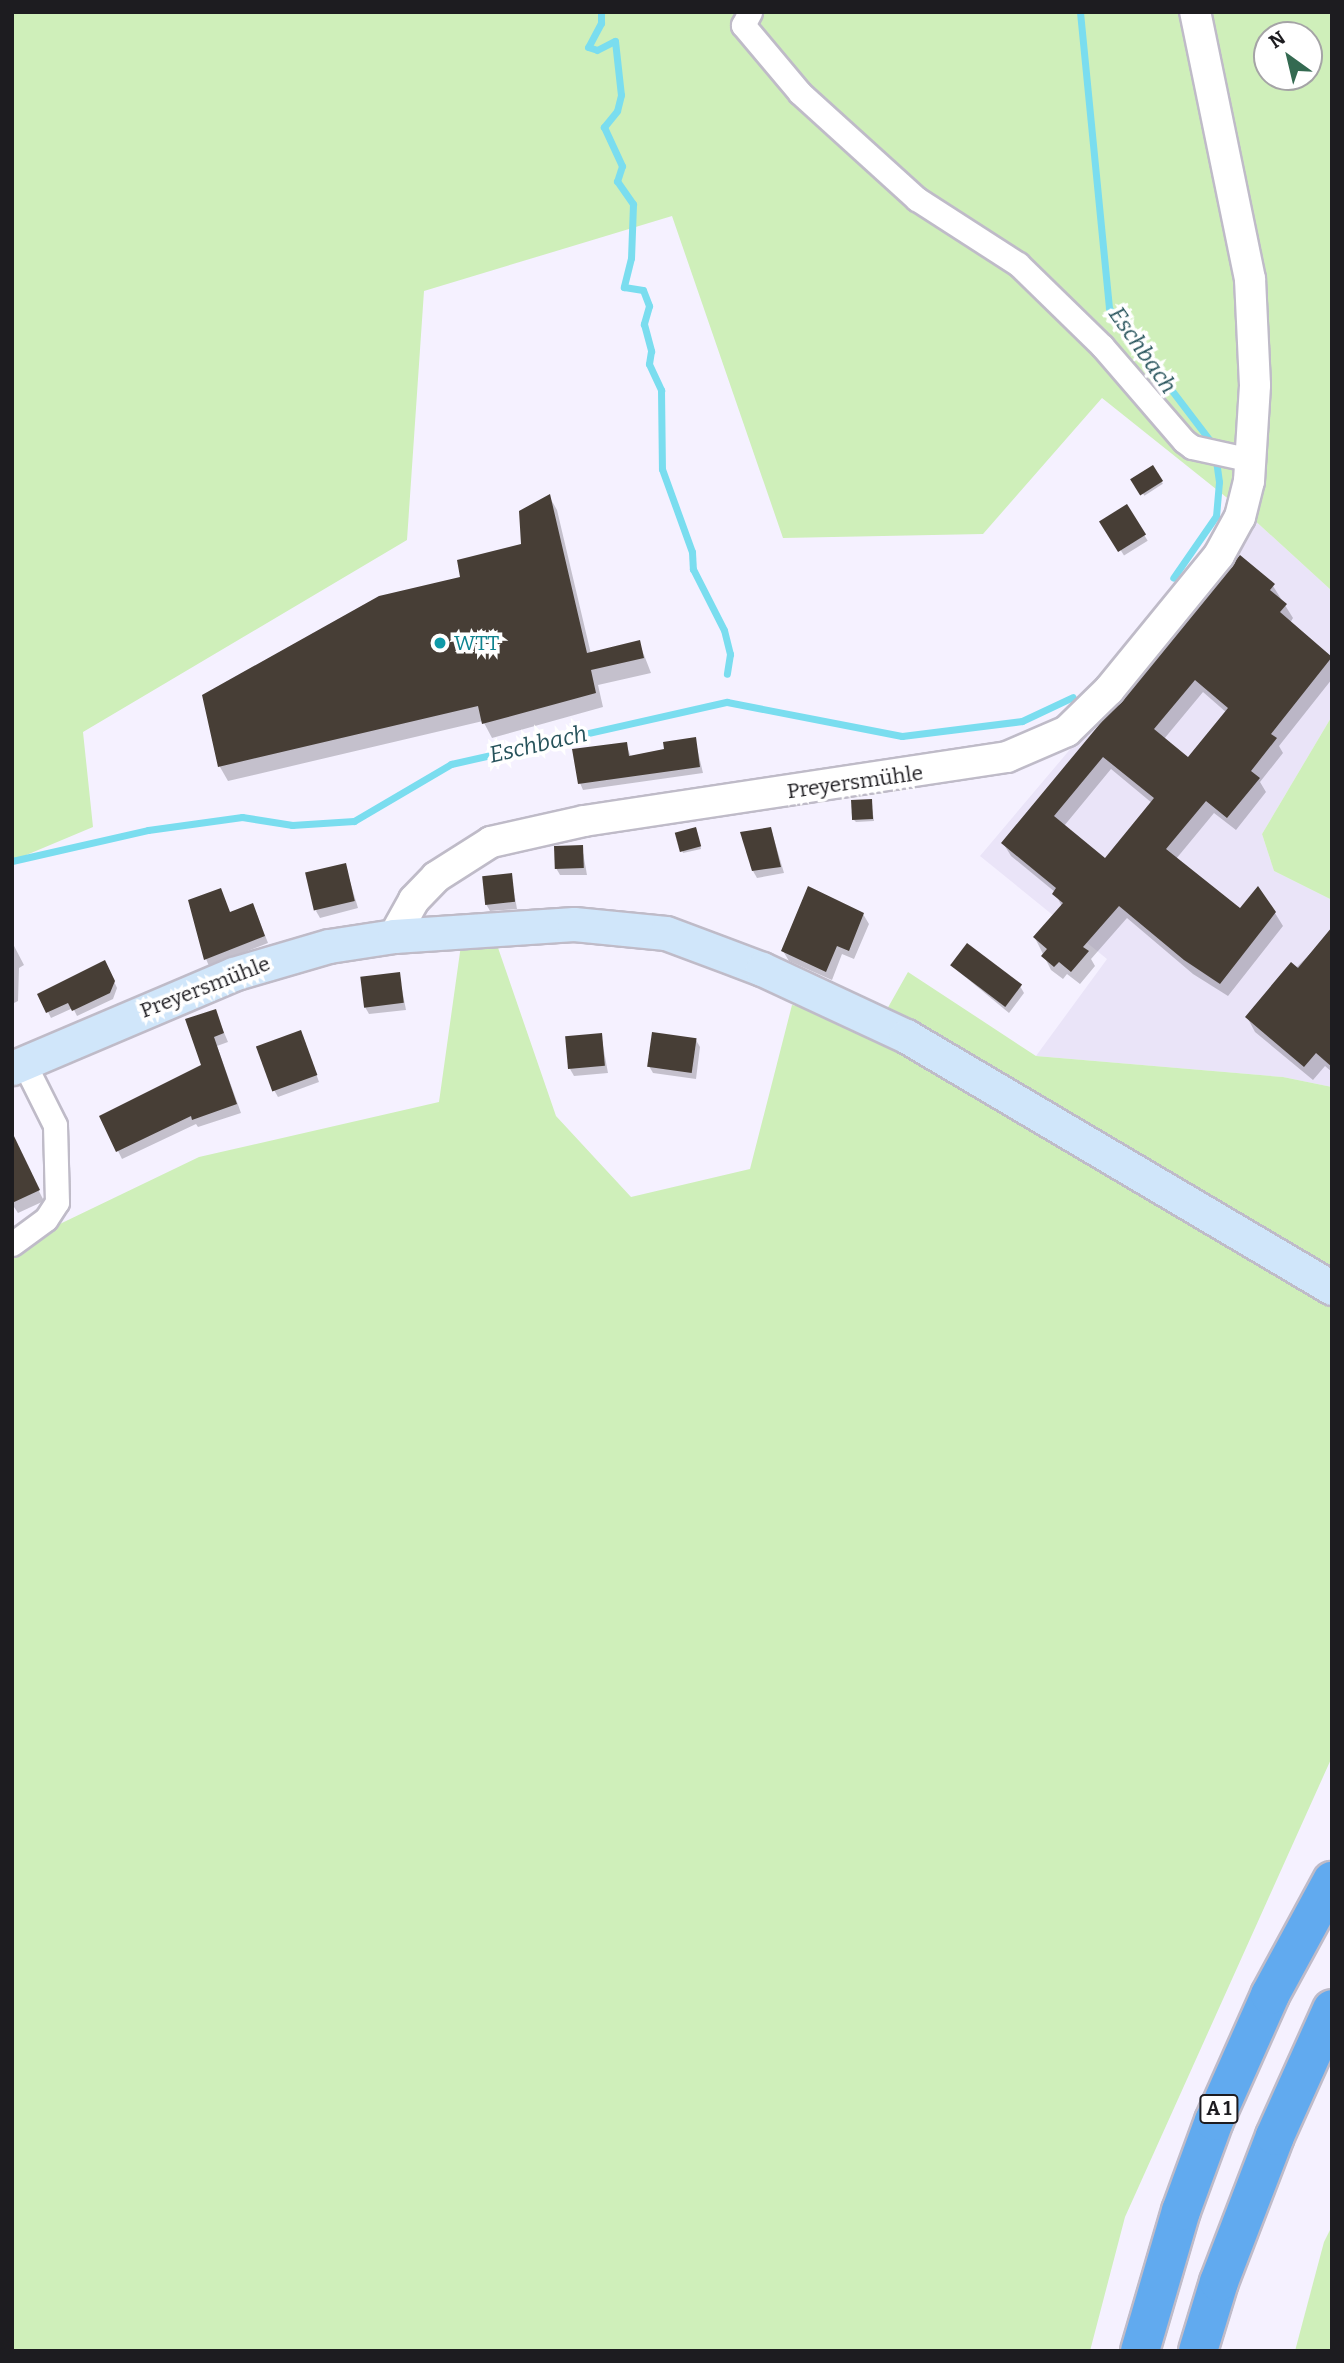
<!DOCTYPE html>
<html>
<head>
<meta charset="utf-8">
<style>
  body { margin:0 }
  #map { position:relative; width:1344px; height:2363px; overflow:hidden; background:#f5f1ff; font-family:Bitter,serif }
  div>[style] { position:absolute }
  .built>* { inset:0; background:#eae4f8 }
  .green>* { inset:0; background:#cfefba }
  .shadow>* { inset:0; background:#0003; transform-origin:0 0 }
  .stream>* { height:7px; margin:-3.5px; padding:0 3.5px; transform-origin:3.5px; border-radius:3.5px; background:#7addef }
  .building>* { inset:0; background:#473e36; transform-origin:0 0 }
  .roads { filter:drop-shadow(2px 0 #bfbbc8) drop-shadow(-2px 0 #bfbbc8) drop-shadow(0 2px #bfbbc8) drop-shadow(0 -2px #bfbbc8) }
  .minor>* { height:23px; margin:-11.5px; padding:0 11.5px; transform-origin:11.5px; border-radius:11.5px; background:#fff }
  .tertiary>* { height:30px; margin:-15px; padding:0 15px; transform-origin:15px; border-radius:15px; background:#fff }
  .secondary>* { height:33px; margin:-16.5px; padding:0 16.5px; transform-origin:16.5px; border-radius:16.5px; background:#d0e6fa }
  .motorway>* { height:38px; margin:-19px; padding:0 19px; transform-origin:19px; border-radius:19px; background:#61aaef }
  .dots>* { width:19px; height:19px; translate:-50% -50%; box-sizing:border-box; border:4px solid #fff; border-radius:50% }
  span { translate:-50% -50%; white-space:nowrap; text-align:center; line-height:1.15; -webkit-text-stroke:7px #fff; paint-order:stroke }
  .shield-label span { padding:2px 5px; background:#fff; border:2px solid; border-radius:5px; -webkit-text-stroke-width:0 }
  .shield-label { font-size:19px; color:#1d1c20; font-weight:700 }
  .culture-label { font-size:21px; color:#0d838f }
  .left { translate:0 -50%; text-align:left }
  .street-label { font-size:21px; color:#1d1c20 }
  .water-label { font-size:23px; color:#27535b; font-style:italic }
  .frame { position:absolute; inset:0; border:14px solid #1d1c20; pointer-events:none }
  .north { position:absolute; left:1253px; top:21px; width:70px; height:70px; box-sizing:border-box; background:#fff; border:2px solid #a5a4a6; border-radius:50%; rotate:326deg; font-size:19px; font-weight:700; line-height:28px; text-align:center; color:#1d1c20 }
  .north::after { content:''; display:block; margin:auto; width:24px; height:32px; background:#346a51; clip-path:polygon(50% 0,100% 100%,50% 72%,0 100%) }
</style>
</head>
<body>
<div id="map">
  <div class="built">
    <i style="clip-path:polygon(1251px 517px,1332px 591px,1332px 716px,1262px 834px,1274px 871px,1332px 900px,1332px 1087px,1283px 1077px,1036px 1056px,1107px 959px,980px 856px,1246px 541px)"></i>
  </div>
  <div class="green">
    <i style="clip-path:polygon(12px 12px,1183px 12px,1239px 266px,1242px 449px,1231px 501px,1102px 398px,983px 534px,783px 538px,672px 216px,424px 291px,407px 540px,83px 732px,93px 827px,12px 861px)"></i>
    <i style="clip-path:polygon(evenodd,1206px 12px,1332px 12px,1332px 591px,1251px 517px,1265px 435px,1206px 12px,1267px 35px,1309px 35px,1309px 77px,1267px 77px,1267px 35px)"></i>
    <i style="clip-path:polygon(1332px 716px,1332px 900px,1274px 871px,1262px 834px)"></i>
    <i style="clip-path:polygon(496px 942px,556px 1116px,631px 1197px,750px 1169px,792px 1005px,848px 1016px,1332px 1303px,1332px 1757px,1125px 2217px,1090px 2351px,12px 2351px,12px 1247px,199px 1157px,439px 1102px,461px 945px)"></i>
    <i style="clip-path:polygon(908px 972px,1036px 1056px,1283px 1077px,1332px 1087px,1332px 1273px,886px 1011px)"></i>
    <i style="clip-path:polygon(1332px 2226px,1332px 2351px,1295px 2351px,1324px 2242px)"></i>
  </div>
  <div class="shadow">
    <i style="left:1152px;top:467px;width:20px;height:22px;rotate:57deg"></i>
    <i style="clip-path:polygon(549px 496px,557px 510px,591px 654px,639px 642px,651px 673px,598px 685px,603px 707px,492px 738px,483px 721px,228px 781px,220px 767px,204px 696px,463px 578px,523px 545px)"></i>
    <i style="left:1126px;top:506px;width:41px;height:28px;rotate:58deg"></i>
    <i style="clip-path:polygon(evenodd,1273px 586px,1293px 618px,1290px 623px,1331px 657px,1332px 679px,1279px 746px,1283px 753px,1260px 782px,1266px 792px,1236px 830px,1214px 813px,1176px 859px,1240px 911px,1275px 913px,1283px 926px,1228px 996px,1193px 974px,1127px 918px,1091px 959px,1095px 966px,1080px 984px,1067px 974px,1063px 979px,1051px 970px,1035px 938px,1062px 907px,1055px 892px,1011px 856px,1003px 843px,1273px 586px,1203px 692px,1227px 713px,1188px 760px,1164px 739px,1203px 692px,1273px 586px,1111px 769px,1152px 803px,1105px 860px,1064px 826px,1111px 769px)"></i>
    <i style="clip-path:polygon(695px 739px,703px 773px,583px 790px,580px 783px,626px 744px,631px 757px,666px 751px)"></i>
    <i style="clip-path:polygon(871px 801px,874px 821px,856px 822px,854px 820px)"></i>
    <i style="clip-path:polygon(771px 829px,784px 873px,757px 878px,753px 871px)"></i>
    <i style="clip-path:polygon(697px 832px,701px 849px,683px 853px,677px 834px)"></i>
    <i style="clip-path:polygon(582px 847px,587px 875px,560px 875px,556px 868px)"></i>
    <i style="clip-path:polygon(345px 865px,358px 908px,320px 918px,316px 911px)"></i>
    <i style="clip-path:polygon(511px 875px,517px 909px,490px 911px,486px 904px)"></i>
    <i style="clip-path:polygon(256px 912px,268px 943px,209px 966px,206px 959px,230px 914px)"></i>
    <i style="clip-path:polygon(863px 914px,869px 924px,854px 959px,842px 954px,832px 980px,789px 961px,783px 951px)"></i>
    <i style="clip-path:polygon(1332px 932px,1332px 1072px,1325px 1066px,1313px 1080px,1255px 1032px,1247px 1017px)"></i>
    <i style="clip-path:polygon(12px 942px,24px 965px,19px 968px,18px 1001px,12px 1004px)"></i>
    <i style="clip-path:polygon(952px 966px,1020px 986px,1024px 993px,1009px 1013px)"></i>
    <i style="clip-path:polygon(108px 968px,117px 988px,113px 999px,77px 1016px,73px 1008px,51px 1018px,48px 1012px)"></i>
    <i style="clip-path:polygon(399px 974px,406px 1010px,369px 1014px,365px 1007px)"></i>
    <i style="clip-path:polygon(215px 1011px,228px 1042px,217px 1046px,241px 1113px,198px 1127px,196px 1124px,122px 1159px,118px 1151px,203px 1066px)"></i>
    <i style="clip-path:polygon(601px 1035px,608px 1073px,574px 1076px,570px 1069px)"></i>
    <i style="clip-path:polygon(304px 1039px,319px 1082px,278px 1097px,274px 1090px)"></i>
    <i style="clip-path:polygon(696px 1040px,700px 1047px,696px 1079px,653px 1073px,649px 1066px)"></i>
    <i style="clip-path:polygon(12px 1138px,44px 1201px,18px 1213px,12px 1204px)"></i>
  </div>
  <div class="stream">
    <i style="left:601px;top:12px;width:11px;rotate:90deg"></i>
    <i style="left:601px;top:23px;width:27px;rotate:118deg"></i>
    <i style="left:588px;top:47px;width:9px;rotate:18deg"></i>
    <i style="left:597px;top:50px;width:20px;rotate:-27deg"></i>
    <i style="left:615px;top:41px;width:54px;rotate:83.7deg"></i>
    <i style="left:621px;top:95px;width:16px;rotate:104deg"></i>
    <i style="left:617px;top:111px;width:21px;rotate:129deg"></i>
    <i style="left:604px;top:127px;width:43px;rotate:65.2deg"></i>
    <i style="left:622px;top:166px;width:16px;rotate:108deg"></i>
    <i style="left:617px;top:181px;width:28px;rotate:55deg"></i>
    <i style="left:633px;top:204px;width:54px;rotate:92.1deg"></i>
    <i style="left:631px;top:258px;width:30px;rotate:104deg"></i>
    <i style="left:624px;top:287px;width:19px;rotate:9deg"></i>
    <i style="left:643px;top:290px;width:17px;rotate:69deg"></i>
    <i style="left:649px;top:306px;width:19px;rotate:106deg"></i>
    <i style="left:644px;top:324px;width:28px;rotate:75deg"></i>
    <i style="left:651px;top:351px;width:13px;rotate:99deg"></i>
    <i style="left:649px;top:364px;width:29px;rotate:65deg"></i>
    <i style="left:661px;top:390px;width:79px;rotate:89.3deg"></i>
    <i style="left:662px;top:469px;width:88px;rotate:70.1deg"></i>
    <i style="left:692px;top:552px;width:17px;rotate:87deg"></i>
    <i style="left:693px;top:569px;width:68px;rotate:63.1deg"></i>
    <i style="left:724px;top:630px;width:25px;rotate:76deg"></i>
    <i style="left:730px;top:654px;width:20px;rotate:99deg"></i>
    <i style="left:1080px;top:12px;width:297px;rotate:84.4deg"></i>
    <i style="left:1109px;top:308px;width:173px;rotate:52.7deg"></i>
    <i style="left:1214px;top:446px;width:36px;rotate:82deg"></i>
    <i style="left:1219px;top:482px;width:34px;rotate:95deg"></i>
    <i style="left:1216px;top:516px;width:75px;rotate:124.7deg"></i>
    <i style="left:12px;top:861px;width:139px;rotate:-12.8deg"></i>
    <i style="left:148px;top:830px;width:95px;rotate:-7.9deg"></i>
    <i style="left:242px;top:817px;width:51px;rotate:9.1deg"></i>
    <i style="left:292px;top:825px;width:62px;rotate:-3.7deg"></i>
    <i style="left:354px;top:821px;width:113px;rotate:-30.4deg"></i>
    <i style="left:451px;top:764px;width:283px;rotate:-12.7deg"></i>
    <i style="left:727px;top:702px;width:178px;rotate:11deg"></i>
    <i style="left:902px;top:736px;width:121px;rotate:-7.1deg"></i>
    <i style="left:1022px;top:721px;width:56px;rotate:-25.2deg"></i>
  </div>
  <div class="building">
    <i style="left:1153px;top:465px;width:19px;height:27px;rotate:58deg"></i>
    <i style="clip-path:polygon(550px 494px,587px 653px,640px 640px,644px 658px,591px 670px,596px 693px,482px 724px,478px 706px,218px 767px,202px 695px,379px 596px,460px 577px,457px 560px,521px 544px,519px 511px)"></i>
    <i style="left:1127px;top:504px;width:36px;height:33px;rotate:58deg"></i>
    <i style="clip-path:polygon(evenodd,1240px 555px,1275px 584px,1270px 590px,1287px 604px,1280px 612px,1332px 657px,1271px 734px,1277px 738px,1251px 771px,1260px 778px,1227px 818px,1206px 801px,1166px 849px,1240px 908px,1258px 886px,1276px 912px,1220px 984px,1184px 960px,1119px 906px,1083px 947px,1089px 951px,1071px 972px,1059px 962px,1054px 967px,1041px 956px,1047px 949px,1033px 937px,1063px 903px,1052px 894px,1056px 888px,1001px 843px,1240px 555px,1195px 680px,1228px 708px,1188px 757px,1154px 729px,1195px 680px,1240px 555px,1103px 757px,1154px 798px,1105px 858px,1054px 816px,1103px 757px)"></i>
    <i style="clip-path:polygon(696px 737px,700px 767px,578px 784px,572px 749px,627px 742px,629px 756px,664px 749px,663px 742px)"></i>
    <i style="left:872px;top:799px;width:20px;height:21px;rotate:87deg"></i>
    <i style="left:696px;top:827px;width:20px;height:22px;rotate:75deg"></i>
    <i style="clip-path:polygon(771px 827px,781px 867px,752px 871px,740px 832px)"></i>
    <i style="left:583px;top:845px;width:23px;height:29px;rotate:88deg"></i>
    <i style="left:346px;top:863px;width:39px;height:42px;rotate:77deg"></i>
    <i style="left:512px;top:873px;width:29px;height:30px;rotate:84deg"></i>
    <i style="clip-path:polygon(808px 886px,864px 913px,849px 951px,837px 946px,826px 972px,781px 951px)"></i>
    <i style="clip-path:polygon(221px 888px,230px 912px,253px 903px,265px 936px,204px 960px,188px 900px)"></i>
    <i style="clip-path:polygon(1332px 927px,1332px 1067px,1316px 1053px,1304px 1067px,1245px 1017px,1291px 962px,1298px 968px)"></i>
    <i style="left:967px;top:943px;width:69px;height:28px;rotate:37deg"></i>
    <i style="clip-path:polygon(105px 960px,115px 981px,110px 993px,72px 1011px,68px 1003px,46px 1013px,37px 994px)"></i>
    <i style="left:400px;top:972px;width:31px;height:40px;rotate:83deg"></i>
    <i style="clip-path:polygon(216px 1009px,224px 1033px,214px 1037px,237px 1104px,192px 1120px,191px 1116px,116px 1152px,99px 1116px,201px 1065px,185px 1019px)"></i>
    <i style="left:301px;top:1030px;width:48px;height:48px;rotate:70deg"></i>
    <i style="left:652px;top:1032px;width:45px;height:35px;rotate:8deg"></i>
    <i style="left:602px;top:1033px;width:33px;height:37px;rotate:85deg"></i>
    <i style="clip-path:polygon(12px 1132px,40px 1190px,12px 1203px)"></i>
  </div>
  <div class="roads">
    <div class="minor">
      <i style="left:750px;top:12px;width:15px;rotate:118deg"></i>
      <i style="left:743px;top:25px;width:89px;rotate:50deg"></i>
      <i style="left:800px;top:93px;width:158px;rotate:42.2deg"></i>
      <i style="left:917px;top:199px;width:120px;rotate:32.8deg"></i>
      <i style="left:1018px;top:264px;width:117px;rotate:44.3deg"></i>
      <i style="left:1102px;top:346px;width:125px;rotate:49.2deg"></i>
      <i style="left:1184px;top:441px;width:10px;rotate:37deg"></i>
      <i style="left:1192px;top:447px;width:60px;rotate:12.4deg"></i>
      <i style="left:12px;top:1244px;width:42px;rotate:-36.3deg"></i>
      <i style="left:46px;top:1219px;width:20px;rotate:-57deg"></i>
      <i style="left:57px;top:1202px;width:77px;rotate:-91.5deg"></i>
      <i style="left:55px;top:1125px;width:69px;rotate:-116.6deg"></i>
    </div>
    <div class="tertiary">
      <i style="left:394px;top:936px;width:41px;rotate:-60.9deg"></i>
      <i style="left:414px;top:900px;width:32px;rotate:-46deg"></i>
      <i style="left:436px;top:877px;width:65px;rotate:-32.5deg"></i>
      <i style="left:491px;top:842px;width:95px;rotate:-12.7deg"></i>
      <i style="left:584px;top:821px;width:428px;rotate:-8.6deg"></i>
      <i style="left:1007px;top:757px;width:65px;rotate:-23.4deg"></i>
      <i style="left:1067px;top:731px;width:59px;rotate:-44.3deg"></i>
      <i style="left:1109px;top:690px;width:174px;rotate:-50.8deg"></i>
      <i style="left:1219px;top:555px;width:43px;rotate:-61.1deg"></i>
      <i style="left:1240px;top:517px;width:37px;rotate:-76deg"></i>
      <i style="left:1249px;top:481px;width:96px;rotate:-86.4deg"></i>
      <i style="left:1255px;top:385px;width:106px;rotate:-92.7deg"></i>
      <i style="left:1250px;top:279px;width:273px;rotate:-101.6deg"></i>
    </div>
    <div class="secondary">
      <i style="left:12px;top:1068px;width:240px;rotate:-23deg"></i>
      <i style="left:233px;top:974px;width:100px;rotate:-16.3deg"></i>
      <i style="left:329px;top:946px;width:66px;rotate:-8.7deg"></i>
      <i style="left:394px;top:936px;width:180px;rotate:-3.8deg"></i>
      <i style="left:574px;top:924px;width:92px;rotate:5.6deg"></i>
      <i style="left:666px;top:933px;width:103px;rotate:20.6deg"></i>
      <i style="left:762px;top:969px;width:159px;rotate:25deg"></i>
      <i style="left:906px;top:1036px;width:495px;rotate:30.6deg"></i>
    </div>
    <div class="motorway">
      <i style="left:1140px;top:2351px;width:146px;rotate:-73.7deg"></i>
      <i style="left:1181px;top:2211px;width:96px;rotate:-69.9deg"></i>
      <i style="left:1214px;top:2121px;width:138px;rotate:-66deg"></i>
      <i style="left:1270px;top:1995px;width:130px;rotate:-61.5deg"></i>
      <i style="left:1198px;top:2351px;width:72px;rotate:-73.1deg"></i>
      <i style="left:1219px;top:2282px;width:156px;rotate:-69deg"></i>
      <i style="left:1275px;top:2136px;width:139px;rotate:-65.8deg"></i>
    </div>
  </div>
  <div class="dots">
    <i style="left:440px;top:643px;background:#0f9aa8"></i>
  </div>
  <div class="shield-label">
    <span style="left:1219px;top:2109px">A 1</span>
  </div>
  <div class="culture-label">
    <span class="left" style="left:454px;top:643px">WTT</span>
  </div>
  <div class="street-label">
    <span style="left:855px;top:782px;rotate:-8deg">Preyersmühle</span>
    <span style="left:205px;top:987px;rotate:-21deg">Preyersmühle</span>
  </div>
  <div class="water-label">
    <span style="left:1143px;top:350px;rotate:55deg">Eschbach</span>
    <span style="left:538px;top:744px;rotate:-13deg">Eschbach</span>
  </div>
  <div class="frame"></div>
  <div class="north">N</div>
</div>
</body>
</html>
